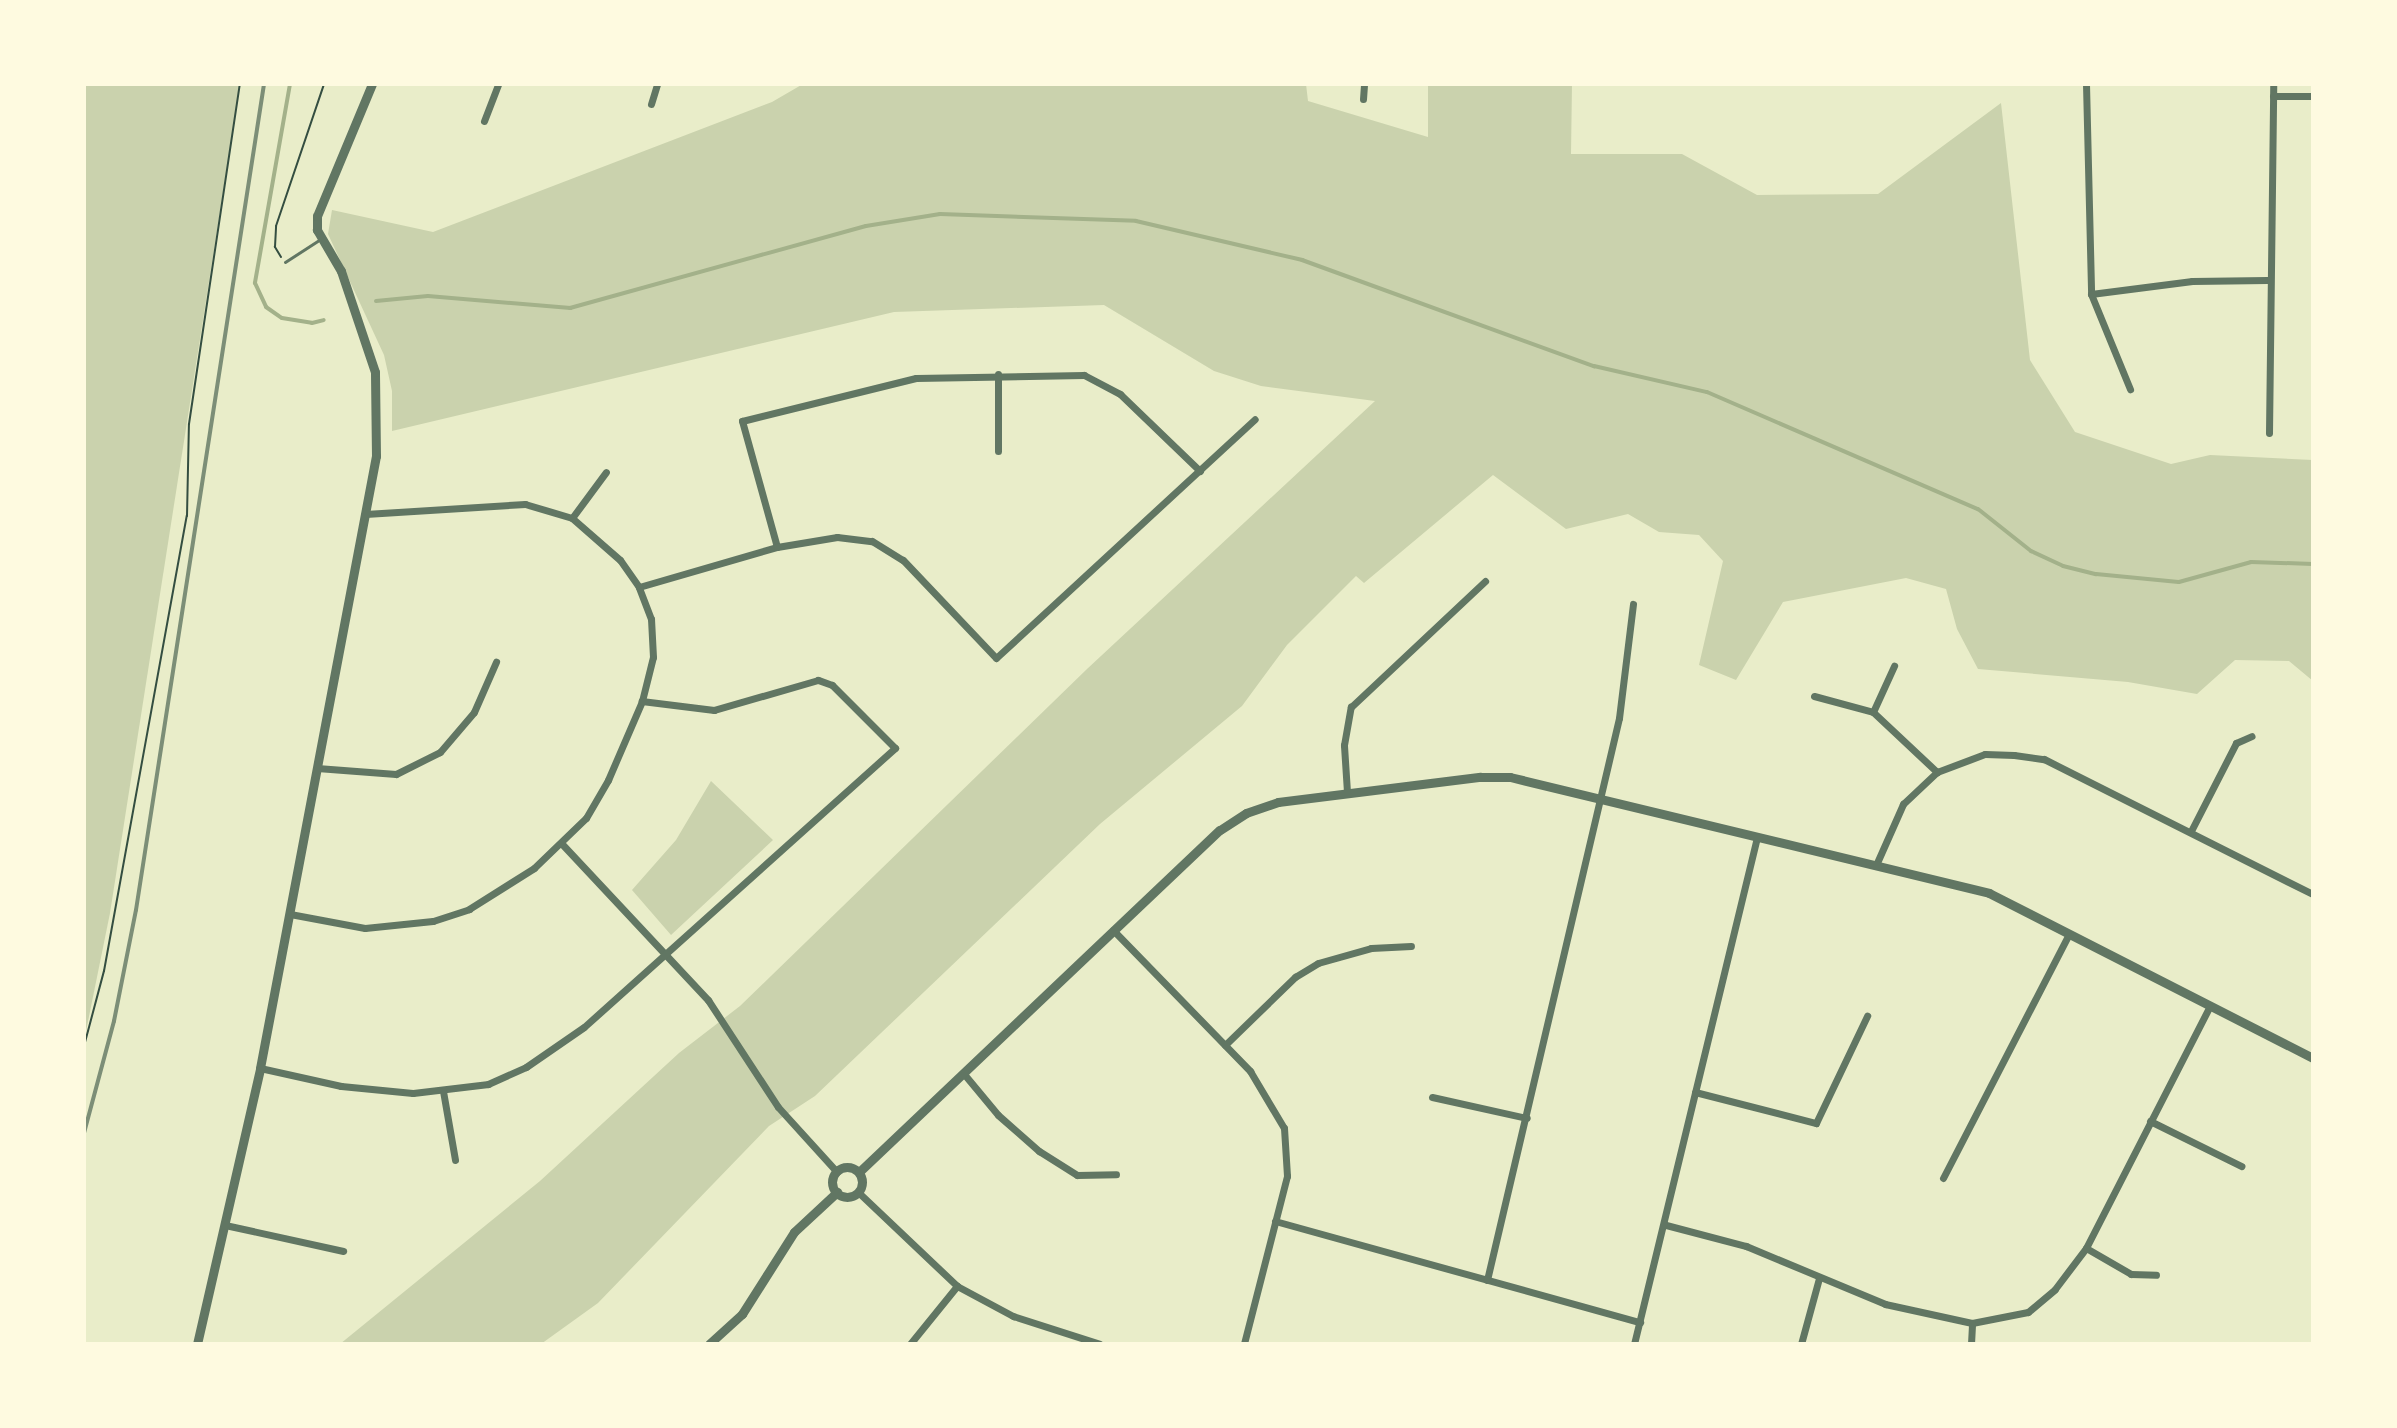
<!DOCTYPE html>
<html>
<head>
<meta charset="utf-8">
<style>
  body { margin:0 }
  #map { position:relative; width:2397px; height:1428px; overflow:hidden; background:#e9edc9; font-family:"Varela Round",sans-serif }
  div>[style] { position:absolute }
  .green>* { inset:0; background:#cad2ad }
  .stream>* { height:4px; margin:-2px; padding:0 2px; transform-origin:2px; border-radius:2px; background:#a3b18a }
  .path>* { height:2px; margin:-1px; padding:0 1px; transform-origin:1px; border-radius:1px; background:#344e41 }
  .service>* { height:3px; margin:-1.5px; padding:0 1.5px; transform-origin:1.5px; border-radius:1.5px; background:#617663 }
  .minor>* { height:7px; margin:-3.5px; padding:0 3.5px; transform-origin:3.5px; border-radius:3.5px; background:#617663 }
  .tertiary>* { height:9px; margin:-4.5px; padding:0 4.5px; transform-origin:4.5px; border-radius:4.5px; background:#617663 }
  .tertiary>.ring { margin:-4.5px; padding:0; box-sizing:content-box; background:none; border:9px solid #617663; border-radius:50% }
  .rail>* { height:4px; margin:-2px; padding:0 2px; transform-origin:2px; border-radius:2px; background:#7c8e77 }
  span { translate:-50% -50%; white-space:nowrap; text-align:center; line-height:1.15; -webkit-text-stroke:7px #fefae0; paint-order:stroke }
  .frame { position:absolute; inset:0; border:86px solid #fefae0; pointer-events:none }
</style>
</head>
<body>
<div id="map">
  <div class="green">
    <i style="clip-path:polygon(84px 84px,240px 84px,110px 913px,84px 1041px)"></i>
    <i style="clip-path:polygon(803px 84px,1306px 84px,1308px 101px,1428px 137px,1428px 84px,1572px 84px,1571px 154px,1682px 154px,1757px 195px,1878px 194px,2001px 103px,2030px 360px,2075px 432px,2171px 464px,2210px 455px,2313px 460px,2313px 681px,2289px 661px,2235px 660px,2197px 694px,2128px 682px,1978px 669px,1957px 629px,1946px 589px,1906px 578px,1783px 602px,1736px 680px,1699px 665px,1723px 561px,1699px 535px,1659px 532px,1628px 514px,1566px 529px,1493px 475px,1364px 583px,1356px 576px,1287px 645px,1242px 706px,1100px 824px,815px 1096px,769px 1126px,598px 1303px,541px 1344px,340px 1344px,540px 1181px,679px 1053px,740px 1006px,1087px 669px,1375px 401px,1261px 386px,1214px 371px,1104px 305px,894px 312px,392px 431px,392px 391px,384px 355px,328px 234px,332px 210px,433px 232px,772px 102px)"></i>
    <i style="clip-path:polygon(711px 781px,773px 840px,671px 935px,632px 890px,676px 840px)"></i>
  </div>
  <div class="stream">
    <i style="left:290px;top:84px;width:202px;rotate:100deg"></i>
    <i style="left:255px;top:283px;width:26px;rotate:65deg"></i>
    <i style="left:266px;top:307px;width:19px;rotate:35deg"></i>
    <i style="left:282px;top:318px;width:30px;rotate:9deg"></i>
    <i style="left:312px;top:323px;width:12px;rotate:-14deg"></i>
    <i style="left:376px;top:301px;width:52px;rotate:-5.5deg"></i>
    <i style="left:428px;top:296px;width:143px;rotate:4.8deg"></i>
    <i style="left:570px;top:308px;width:307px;rotate:-15.5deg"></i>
    <i style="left:866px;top:226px;width:75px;rotate:-9.2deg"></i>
    <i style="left:940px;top:214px;width:196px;rotate:2deg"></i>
    <i style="left:1136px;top:221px;width:171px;rotate:13.2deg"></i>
    <i style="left:1302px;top:260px;width:311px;rotate:20deg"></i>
    <i style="left:1594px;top:366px;width:116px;rotate:13deg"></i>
    <i style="left:1707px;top:392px;width:295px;rotate:23.4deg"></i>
    <i style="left:1978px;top:509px;width:68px;rotate:38.4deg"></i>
    <i style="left:2031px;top:551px;width:35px;rotate:25deg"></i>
    <i style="left:2063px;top:566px;width:34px;rotate:14deg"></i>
    <i style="left:2096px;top:574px;width:83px;rotate:5.5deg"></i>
    <i style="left:2179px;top:582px;width:75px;rotate:-15.5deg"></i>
    <i style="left:2251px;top:562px;width:62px;rotate:1.8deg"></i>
  </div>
  <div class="path">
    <i style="left:281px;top:257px;width:12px;rotate:-121deg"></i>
    <i style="left:275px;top:247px;width:21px;rotate:-87deg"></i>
    <i style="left:276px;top:226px;width:150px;rotate:-71.3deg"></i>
    <i style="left:84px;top:1046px;width:78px;rotate:-75.1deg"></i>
    <i style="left:104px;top:971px;width:463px;rotate:-79.7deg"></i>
    <i style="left:187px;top:516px;width:92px;rotate:-88.8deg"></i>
    <i style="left:189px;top:424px;width:344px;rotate:-81.5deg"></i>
  </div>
  <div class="service">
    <i style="left:285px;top:262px;width:40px;rotate:-32.9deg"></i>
  </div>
  <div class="minor">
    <i style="left:2086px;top:84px;width:210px;rotate:88.6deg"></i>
    <i style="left:2091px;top:294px;width:103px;rotate:67.7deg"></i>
    <i style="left:2273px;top:96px;width:40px"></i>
    <i style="left:1363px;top:99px;width:15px;rotate:-86deg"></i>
    <i style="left:651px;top:104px;width:21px;rotate:-73deg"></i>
    <i style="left:484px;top:121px;width:40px;rotate:-69deg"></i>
    <i style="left:2091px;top:294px;width:102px;rotate:-7.3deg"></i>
    <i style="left:2192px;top:281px;width:75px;rotate:-0.8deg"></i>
    <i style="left:2269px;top:433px;width:349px;rotate:-89.3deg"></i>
    <i style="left:998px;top:451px;width:77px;rotate:-90deg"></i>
    <i style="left:572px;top:518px;width:57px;rotate:-53.5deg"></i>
    <i style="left:777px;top:547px;width:131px;rotate:-105.5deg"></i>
    <i style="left:742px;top:421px;width:179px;rotate:-13.9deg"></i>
    <i style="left:916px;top:378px;width:168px;rotate:-1deg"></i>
    <i style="left:1084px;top:375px;width:41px;rotate:27.8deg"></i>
    <i style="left:1120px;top:394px;width:111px;rotate:43.9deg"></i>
    <i style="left:639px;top:587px;width:144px;rotate:-16.2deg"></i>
    <i style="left:777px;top:547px;width:61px;rotate:-9.5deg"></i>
    <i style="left:837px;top:537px;width:35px;rotate:7deg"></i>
    <i style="left:872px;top:541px;width:36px;rotate:32deg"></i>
    <i style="left:903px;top:560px;width:135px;rotate:46.5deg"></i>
    <i style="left:996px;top:658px;width:352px;rotate:-42.7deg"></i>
    <i style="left:1814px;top:696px;width:61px;rotate:15.2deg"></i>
    <i style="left:1873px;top:712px;width:88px;rotate:43.2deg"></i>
    <i style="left:1873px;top:712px;width:51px;rotate:-65.5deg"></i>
    <i style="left:317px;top:768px;width:79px;rotate:4.3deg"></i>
    <i style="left:396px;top:774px;width:49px;rotate:-26.6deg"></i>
    <i style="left:440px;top:752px;width:52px;rotate:-49.6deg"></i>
    <i style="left:474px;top:712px;width:55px;rotate:-66.3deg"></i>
    <i style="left:1347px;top:792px;width:47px;rotate:-93.7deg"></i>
    <i style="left:1344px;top:745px;width:39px;rotate:-80deg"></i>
    <i style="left:1351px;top:707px;width:184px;rotate:-43.2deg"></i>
    <i style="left:2191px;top:831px;width:99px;rotate:-62.9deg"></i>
    <i style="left:2236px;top:743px;width:17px;rotate:-24deg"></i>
    <i style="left:562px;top:844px;width:214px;rotate:46.9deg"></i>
    <i style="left:708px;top:1000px;width:128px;rotate:56.8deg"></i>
    <i style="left:778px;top:1107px;width:88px;rotate:47.8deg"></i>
    <i style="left:1876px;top:865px;width:67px;rotate:-66.1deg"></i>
    <i style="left:1903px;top:804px;width:47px;rotate:-43.3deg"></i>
    <i style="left:1937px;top:772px;width:51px;rotate:-20.6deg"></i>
    <i style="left:1985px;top:754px;width:29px;rotate:2deg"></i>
    <i style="left:2014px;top:755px;width:30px;rotate:8deg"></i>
    <i style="left:2044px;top:759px;width:301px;rotate:26.7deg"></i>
    <i style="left:290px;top:914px;width:76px;rotate:10.6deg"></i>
    <i style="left:365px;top:928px;width:68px;rotate:-5.9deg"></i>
    <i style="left:433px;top:921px;width:38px;rotate:-18deg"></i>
    <i style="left:469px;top:909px;width:77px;rotate:-32.2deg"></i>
    <i style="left:534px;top:868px;width:72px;rotate:-43.9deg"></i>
    <i style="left:586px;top:818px;width:44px;rotate:-59.9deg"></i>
    <i style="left:608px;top:780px;width:86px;rotate:-66.7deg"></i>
    <i style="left:642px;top:701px;width:45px;rotate:-76deg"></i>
    <i style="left:653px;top:657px;width:38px;rotate:-93deg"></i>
    <i style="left:651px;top:619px;width:34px;rotate:-111deg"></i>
    <i style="left:639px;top:587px;width:33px;rotate:-125deg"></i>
    <i style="left:620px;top:560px;width:64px;rotate:-138.8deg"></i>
    <i style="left:572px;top:518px;width:49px;rotate:-163.4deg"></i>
    <i style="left:525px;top:504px;width:160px;rotate:176.4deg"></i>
    <i style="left:1113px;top:930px;width:197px;rotate:45.8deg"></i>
    <i style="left:1250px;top:1071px;width:66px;rotate:59.2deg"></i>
    <i style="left:1284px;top:1128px;width:48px;rotate:86.4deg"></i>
    <i style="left:1287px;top:1176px;width:173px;rotate:104.4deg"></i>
    <i style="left:1225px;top:1045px;width:98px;rotate:-44.2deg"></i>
    <i style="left:1295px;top:977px;width:27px;rotate:-31deg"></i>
    <i style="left:1318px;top:963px;width:55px;rotate:-15.8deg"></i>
    <i style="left:1371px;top:948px;width:40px;rotate:-2.9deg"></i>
    <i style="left:260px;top:1068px;width:83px;rotate:12.5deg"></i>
    <i style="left:341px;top:1086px;width:72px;rotate:5.6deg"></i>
    <i style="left:413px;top:1093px;width:76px;rotate:-6.8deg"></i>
    <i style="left:488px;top:1084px;width:42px;rotate:-24.1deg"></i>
    <i style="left:526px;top:1067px;width:70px;rotate:-34.6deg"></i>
    <i style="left:584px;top:1027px;width:418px;rotate:-41.9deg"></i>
    <i style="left:895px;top:748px;width:89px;rotate:-135deg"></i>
    <i style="left:832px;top:685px;width:15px;rotate:-160deg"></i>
    <i style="left:818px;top:680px;width:108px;rotate:163.9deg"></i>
    <i style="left:714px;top:710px;width:73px;rotate:-172.9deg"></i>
    <i style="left:964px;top:1074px;width:53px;rotate:50.3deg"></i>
    <i style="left:998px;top:1115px;width:55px;rotate:41.3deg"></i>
    <i style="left:1039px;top:1151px;width:45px;rotate:32.3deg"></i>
    <i style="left:1077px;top:1175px;width:39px;rotate:-1deg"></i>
    <i style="left:443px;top:1091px;width:70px;rotate:80.1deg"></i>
    <i style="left:1695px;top:1092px;width:125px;rotate:14.4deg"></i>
    <i style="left:1816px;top:1123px;width:119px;rotate:-64.5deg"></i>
    <i style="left:1432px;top:1097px;width:97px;rotate:12.5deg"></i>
    <i style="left:2150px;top:1121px;width:102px;rotate:26.3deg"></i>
    <i style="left:1943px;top:1178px;width:275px;rotate:-62.7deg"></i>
    <i style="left:858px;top:1192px;width:137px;rotate:43.5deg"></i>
    <i style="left:957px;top:1286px;width:64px;rotate:28.2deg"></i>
    <i style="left:1013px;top:1316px;width:91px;rotate:17.8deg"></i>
    <i style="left:1275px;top:1221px;width:379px;rotate:15.5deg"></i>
    <i style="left:225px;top:1225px;width:121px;rotate:12.4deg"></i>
    <i style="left:1666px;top:1225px;width:83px;rotate:14.7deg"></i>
    <i style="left:1746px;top:1246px;width:151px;rotate:22.6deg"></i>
    <i style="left:1885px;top:1304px;width:89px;rotate:12.3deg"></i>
    <i style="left:1972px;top:1323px;width:57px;rotate:-11.1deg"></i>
    <i style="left:2028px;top:1312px;width:35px;rotate:-40deg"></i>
    <i style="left:2055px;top:1289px;width:51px;rotate:-52.9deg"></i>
    <i style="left:2086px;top:1248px;width:272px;rotate:-62.9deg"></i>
    <i style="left:2086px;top:1248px;width:52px;rotate:30deg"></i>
    <i style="left:2131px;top:1274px;width:25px;rotate:2deg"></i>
    <i style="left:1487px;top:1280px;width:577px;rotate:-76.78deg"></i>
    <i style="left:1619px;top:718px;width:115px;rotate:-83deg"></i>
    <i style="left:910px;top:1344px;width:75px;rotate:-51deg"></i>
    <i style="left:1634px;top:1344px;width:522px;rotate:-76.36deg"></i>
    <i style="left:1801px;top:1344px;width:68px;rotate:-74.7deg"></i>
    <i style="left:1971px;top:1344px;width:21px;rotate:-87deg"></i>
  </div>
  <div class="tertiary">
    <i class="ring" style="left:832px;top:1167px;width:21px;height:21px"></i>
    <i style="left:859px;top:1172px;width:497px;rotate:-43.5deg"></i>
    <i style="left:1220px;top:830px;width:31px;rotate:-33deg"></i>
    <i style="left:1246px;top:813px;width:34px;rotate:-19deg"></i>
    <i style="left:1278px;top:802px;width:204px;rotate:-7.1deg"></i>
    <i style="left:1480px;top:777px;width:30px"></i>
    <i style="left:1510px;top:777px;width:493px;rotate:13.6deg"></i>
    <i style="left:1989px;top:893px;width:364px;rotate:27deg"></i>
    <i style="left:197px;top:1344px;width:283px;rotate:-77.1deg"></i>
    <i style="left:260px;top:1068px;width:623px;rotate:-79.27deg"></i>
    <i style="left:376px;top:456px;width:84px;rotate:-90.7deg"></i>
    <i style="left:375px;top:372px;width:107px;rotate:-108.6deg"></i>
    <i style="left:341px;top:271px;width:48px;rotate:-120.3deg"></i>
    <i style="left:317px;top:230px;width:14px;rotate:-90deg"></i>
    <i style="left:317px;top:216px;width:143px;rotate:-67.4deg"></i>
    <i style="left:709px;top:1344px;width:45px;rotate:-42.3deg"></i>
    <i style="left:742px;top:1314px;width:97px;rotate:-57.6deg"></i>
    <i style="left:794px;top:1232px;width:59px;rotate:-42.9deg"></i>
  </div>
  <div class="rail">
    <i style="left:84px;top:1133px;width:116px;rotate:-75deg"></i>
    <i style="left:114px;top:1021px;width:113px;rotate:-78.8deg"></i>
    <i style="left:136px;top:910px;width:836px;rotate:-81.19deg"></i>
  </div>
  <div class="frame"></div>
</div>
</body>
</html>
